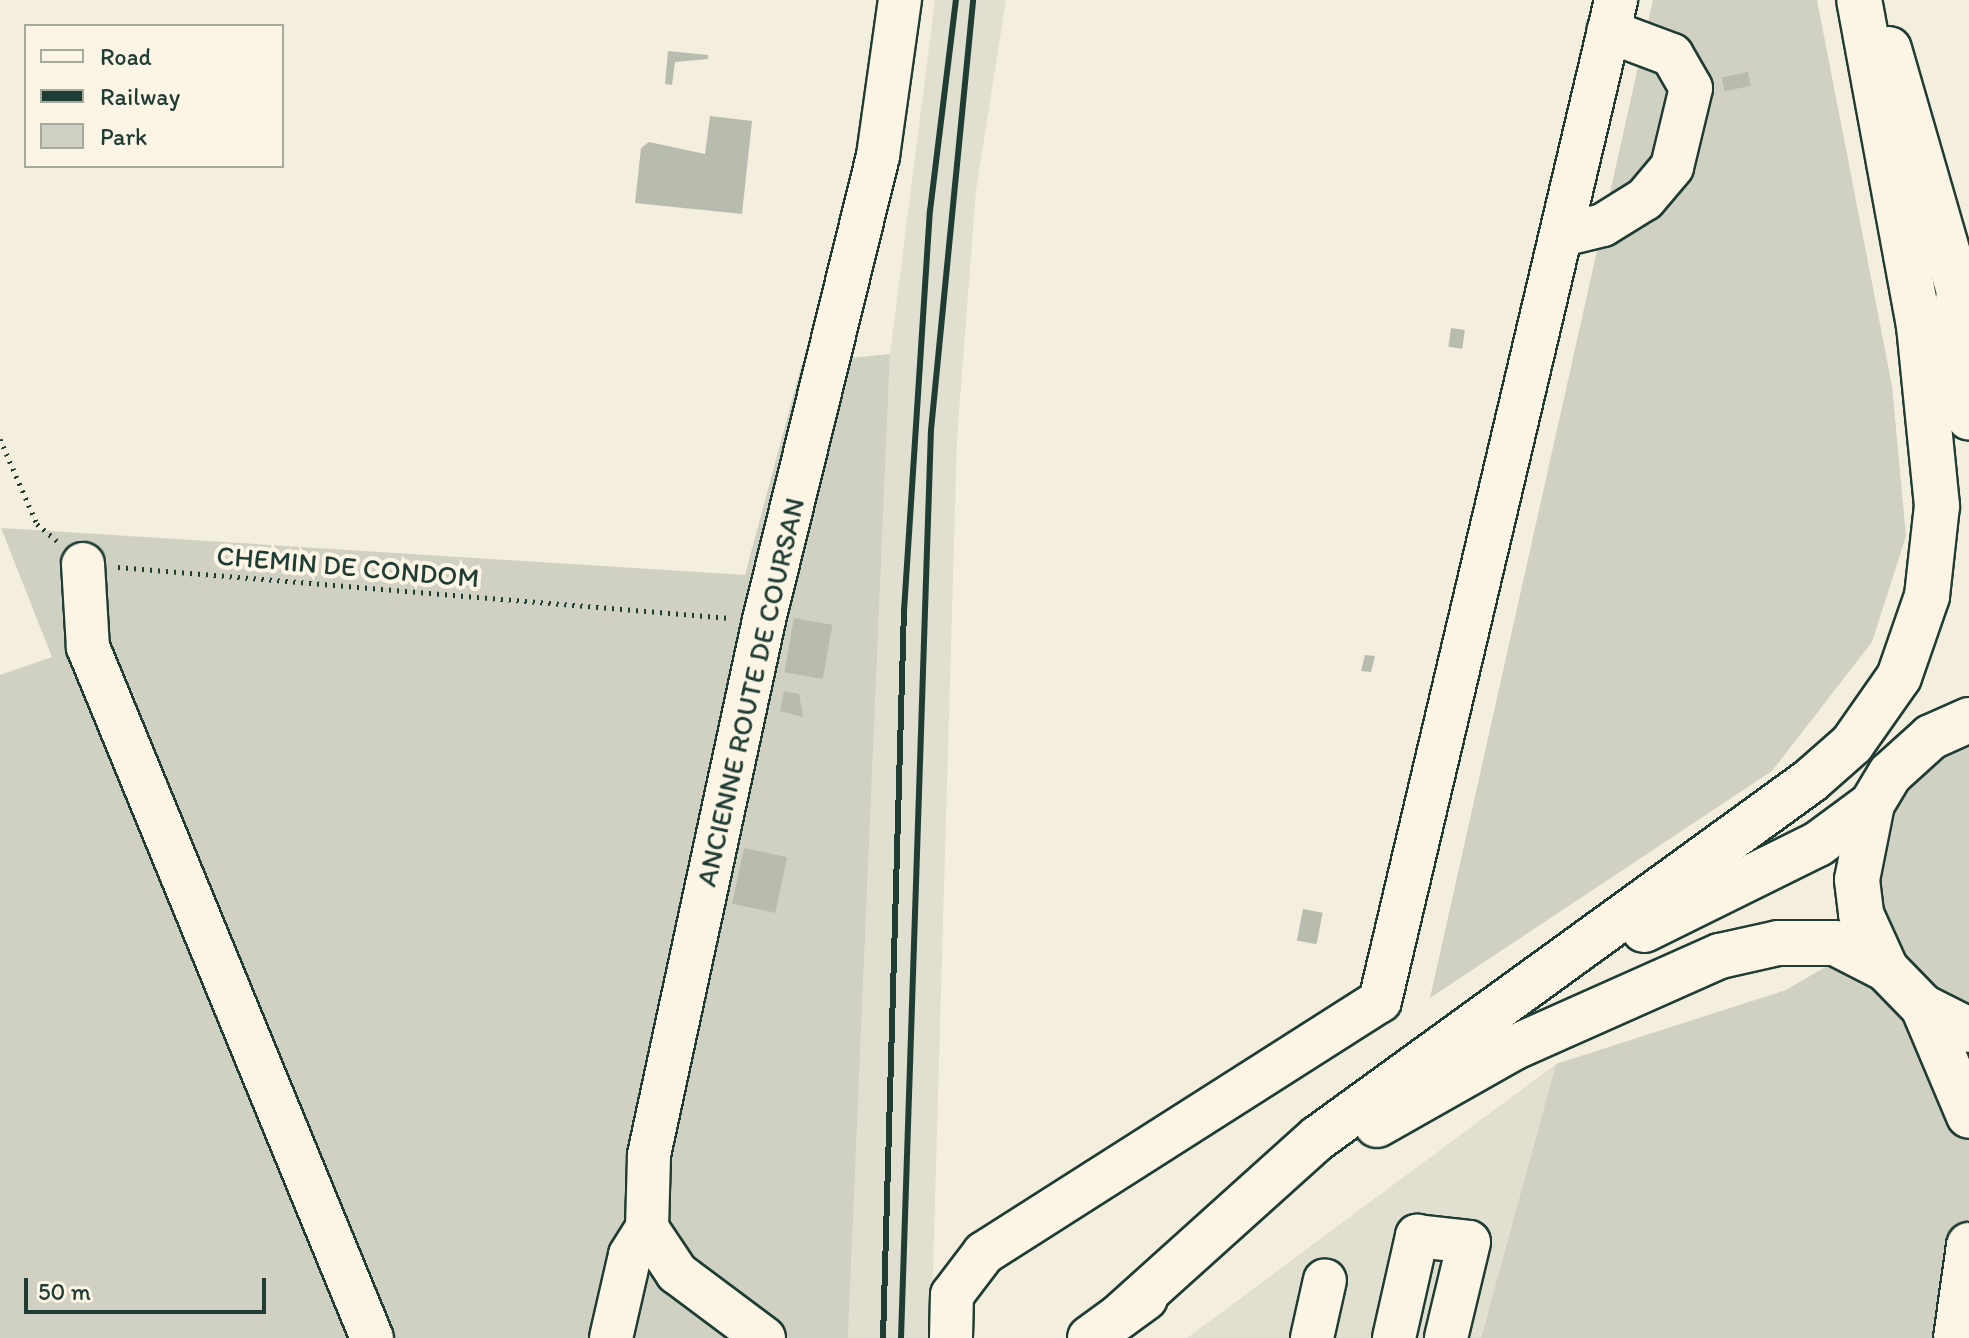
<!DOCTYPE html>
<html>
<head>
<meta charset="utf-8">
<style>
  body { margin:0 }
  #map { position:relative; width:1969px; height:1338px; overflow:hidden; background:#f3eede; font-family:Itim,sans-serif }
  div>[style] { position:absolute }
  .built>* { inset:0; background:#e1dfd0 }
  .green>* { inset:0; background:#d0d1c2 }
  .building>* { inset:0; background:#b8bcae; transform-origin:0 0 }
  .path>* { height:5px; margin-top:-2.5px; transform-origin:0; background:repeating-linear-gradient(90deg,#1f3d34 0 2px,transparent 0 8px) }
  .roads { filter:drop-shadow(2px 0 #1f3d34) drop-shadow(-2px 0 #1f3d34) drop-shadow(0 2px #1f3d34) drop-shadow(0 -2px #1f3d34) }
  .minor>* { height:42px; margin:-21px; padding:0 21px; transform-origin:21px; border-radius:21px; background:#fcf5e5 }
  .major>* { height:44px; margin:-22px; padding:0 22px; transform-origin:22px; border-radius:22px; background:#fcf5e5 }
  .rail>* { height:6px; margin:-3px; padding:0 3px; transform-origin:3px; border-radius:3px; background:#1f3d34 }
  span { translate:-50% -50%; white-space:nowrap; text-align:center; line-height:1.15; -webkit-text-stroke:8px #fcf5e5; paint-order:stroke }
  .street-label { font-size:28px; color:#1f3d34 }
  .legend { position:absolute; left:24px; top:24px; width:260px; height:144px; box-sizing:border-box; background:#fcf5e5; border:2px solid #a4ab9e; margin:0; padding:10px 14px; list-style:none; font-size:24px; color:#1f3d34 }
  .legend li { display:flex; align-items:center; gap:16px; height:40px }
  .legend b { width:40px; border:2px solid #a4ab9e }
  .scale { position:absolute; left:24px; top:1278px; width:242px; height:36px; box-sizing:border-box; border:4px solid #1f3d34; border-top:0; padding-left:10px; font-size:24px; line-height:28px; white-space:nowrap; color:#1f3d34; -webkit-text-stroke:6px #fcf5e5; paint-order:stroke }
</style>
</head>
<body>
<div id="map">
  <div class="built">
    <i style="clip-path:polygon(935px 0,1006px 0,976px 190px,957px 438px,931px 1338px,848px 1338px,890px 354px)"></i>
    <i style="clip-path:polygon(1556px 1064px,1481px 1338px,1187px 1338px)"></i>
  </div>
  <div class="green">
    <i style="clip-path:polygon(1653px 0,1817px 0,1892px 386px,1906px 536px,1872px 642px,1772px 771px,1430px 998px)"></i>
    <i style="clip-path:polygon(890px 354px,848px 1338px,0 1338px,0 675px,52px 657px,1px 528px,745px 575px,802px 363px)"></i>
    <i style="clip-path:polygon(1969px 742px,1969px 1338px,1481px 1338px,1556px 1064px,1786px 990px,1889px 930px,1879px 880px,1893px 813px,1925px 769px)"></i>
  </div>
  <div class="building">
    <i style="clip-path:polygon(668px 51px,708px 55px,708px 59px,675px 62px,672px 85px,665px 84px)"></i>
    <i style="left:1748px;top:72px;width:14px;height:27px;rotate:78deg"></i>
    <i style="clip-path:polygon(710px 116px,752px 121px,742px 214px,635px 203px,641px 148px,649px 142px,705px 154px)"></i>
    <i style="left:1451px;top:328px;width:14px;height:19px;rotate:8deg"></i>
    <i style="left:794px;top:618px;width:39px;height:55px;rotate:10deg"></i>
    <i style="clip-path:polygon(1365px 655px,1375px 656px,1371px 672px,1361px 671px)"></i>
    <i style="clip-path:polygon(784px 691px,799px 694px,803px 717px,780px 711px)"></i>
    <i style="left:744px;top:848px;width:44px;height:57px;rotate:12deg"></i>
    <i style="left:1303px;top:909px;width:20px;height:32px;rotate:11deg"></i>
  </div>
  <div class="path">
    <i style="left:0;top:439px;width:93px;rotate:66.5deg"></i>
    <i style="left:37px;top:524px;width:26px;rotate:40deg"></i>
    <i style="left:118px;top:567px;width:614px;rotate:4.76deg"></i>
  </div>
  <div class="roads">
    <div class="minor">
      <i style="left:1562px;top:235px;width:42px;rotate:-13.7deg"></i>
      <i style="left:1603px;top:225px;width:49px;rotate:-31.8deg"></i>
      <i style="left:1645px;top:199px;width:42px;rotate:-49.8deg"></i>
      <i style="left:1672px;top:167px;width:81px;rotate:-76.5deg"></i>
      <i style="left:1691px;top:88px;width:38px;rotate:-120deg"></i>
      <i style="left:1672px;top:55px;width:68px;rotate:-159.4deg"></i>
      <i style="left:83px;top:564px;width:83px;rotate:86.6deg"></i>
      <i style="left:88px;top:647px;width:747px;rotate:67.66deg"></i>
      <i style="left:611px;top:1338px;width:85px;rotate:-77.1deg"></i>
      <i style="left:630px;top:1255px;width:32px;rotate:-58deg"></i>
      <i style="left:764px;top:1338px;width:109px;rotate:-143.2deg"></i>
      <i style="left:677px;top:1273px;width:54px;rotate:-123.7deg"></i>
      <i style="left:647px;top:1228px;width:73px;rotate:-88.4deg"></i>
      <i style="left:649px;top:1155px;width:547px;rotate:-77.87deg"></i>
      <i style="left:764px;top:620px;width:478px;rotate:-76.2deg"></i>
      <i style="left:878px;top:156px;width:158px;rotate:-82deg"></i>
      <i style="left:951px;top:1338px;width:43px;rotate:-88.7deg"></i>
      <i style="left:952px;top:1295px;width:53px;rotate:-52.7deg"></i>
      <i style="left:984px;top:1253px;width:469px;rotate:-32.5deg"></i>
      <i style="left:1380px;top:1001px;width:1028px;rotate:-76.73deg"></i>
      <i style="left:1312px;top:1338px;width:59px;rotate:-77.4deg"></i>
      <i style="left:1394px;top:1338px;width:105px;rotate:-77.3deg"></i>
      <i style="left:1417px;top:1236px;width:52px;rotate:6.6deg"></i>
      <i style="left:1469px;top:1242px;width:99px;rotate:103.5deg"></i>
    </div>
    <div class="major">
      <i style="left:1889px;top:49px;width:289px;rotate:73.9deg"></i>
      <i style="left:1958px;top:299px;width:119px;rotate:84.7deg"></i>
      <i style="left:1969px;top:720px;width:42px;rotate:155.9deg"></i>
      <i style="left:1931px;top:737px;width:55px;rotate:137.9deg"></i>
      <i style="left:1890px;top:774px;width:35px;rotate:121deg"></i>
      <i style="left:1872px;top:804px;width:77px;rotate:101.2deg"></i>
      <i style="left:1857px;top:880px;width:34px;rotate:83deg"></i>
      <i style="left:1861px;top:914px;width:60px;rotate:65.6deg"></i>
      <i style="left:1886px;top:969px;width:53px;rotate:45.8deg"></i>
      <i style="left:1923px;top:1007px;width:51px;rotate:26.6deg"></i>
      <i style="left:1644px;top:930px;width:194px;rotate:-26.3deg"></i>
      <i style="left:1818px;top:844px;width:67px;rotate:-36.5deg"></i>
      <i style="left:1923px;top:1007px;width:118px;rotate:67.1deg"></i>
      <i style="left:1377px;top:1125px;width:156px;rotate:-29.5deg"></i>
      <i style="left:1513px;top:1048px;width:227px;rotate:-24deg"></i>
      <i style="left:1720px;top:956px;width:59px;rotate:-12.6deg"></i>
      <i style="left:1778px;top:943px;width:57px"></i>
      <i style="left:1835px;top:943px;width:57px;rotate:27deg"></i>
      <i style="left:1120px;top:1316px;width:266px;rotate:-42deg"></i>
      <i style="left:1318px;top:1138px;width:608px;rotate:-35.97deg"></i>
      <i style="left:1810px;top:781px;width:56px;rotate:-41.4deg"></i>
      <i style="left:1852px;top:744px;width:82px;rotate:-55deg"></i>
      <i style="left:1899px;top:677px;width:86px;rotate:-70.9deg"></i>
      <i style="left:1927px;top:596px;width:91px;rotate:-83.7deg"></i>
      <i style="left:1937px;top:506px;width:181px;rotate:-95.7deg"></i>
      <i style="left:1919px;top:326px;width:331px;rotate:-100.4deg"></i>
      <i style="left:1090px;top:1338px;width:68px;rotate:-36deg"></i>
      <i style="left:1956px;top:1338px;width:94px;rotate:-82deg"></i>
    </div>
  </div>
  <div class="rail">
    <i style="left:883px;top:1338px;width:727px;rotate:-88.35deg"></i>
    <i style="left:904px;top:611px;width:401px;rotate:-86.3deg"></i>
    <i style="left:930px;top:211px;width:213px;rotate:-83deg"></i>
    <i style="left:901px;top:1338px;width:908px;rotate:-88.11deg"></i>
    <i style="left:931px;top:430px;width:432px;rotate:-84.4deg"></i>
  </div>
  <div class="street-label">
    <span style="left:348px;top:566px;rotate:5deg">CHEMIN DE CONDOM</span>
    <span style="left:750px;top:692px;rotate:-77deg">ANCIENNE ROUTE DE COURSAN</span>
  </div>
  <ul class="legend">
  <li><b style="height:10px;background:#fcf5e5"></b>Road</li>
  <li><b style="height:10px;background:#1f3d34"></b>Railway</li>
  <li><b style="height:22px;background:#d0d1c2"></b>Park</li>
  </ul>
  <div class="scale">50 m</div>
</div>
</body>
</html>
